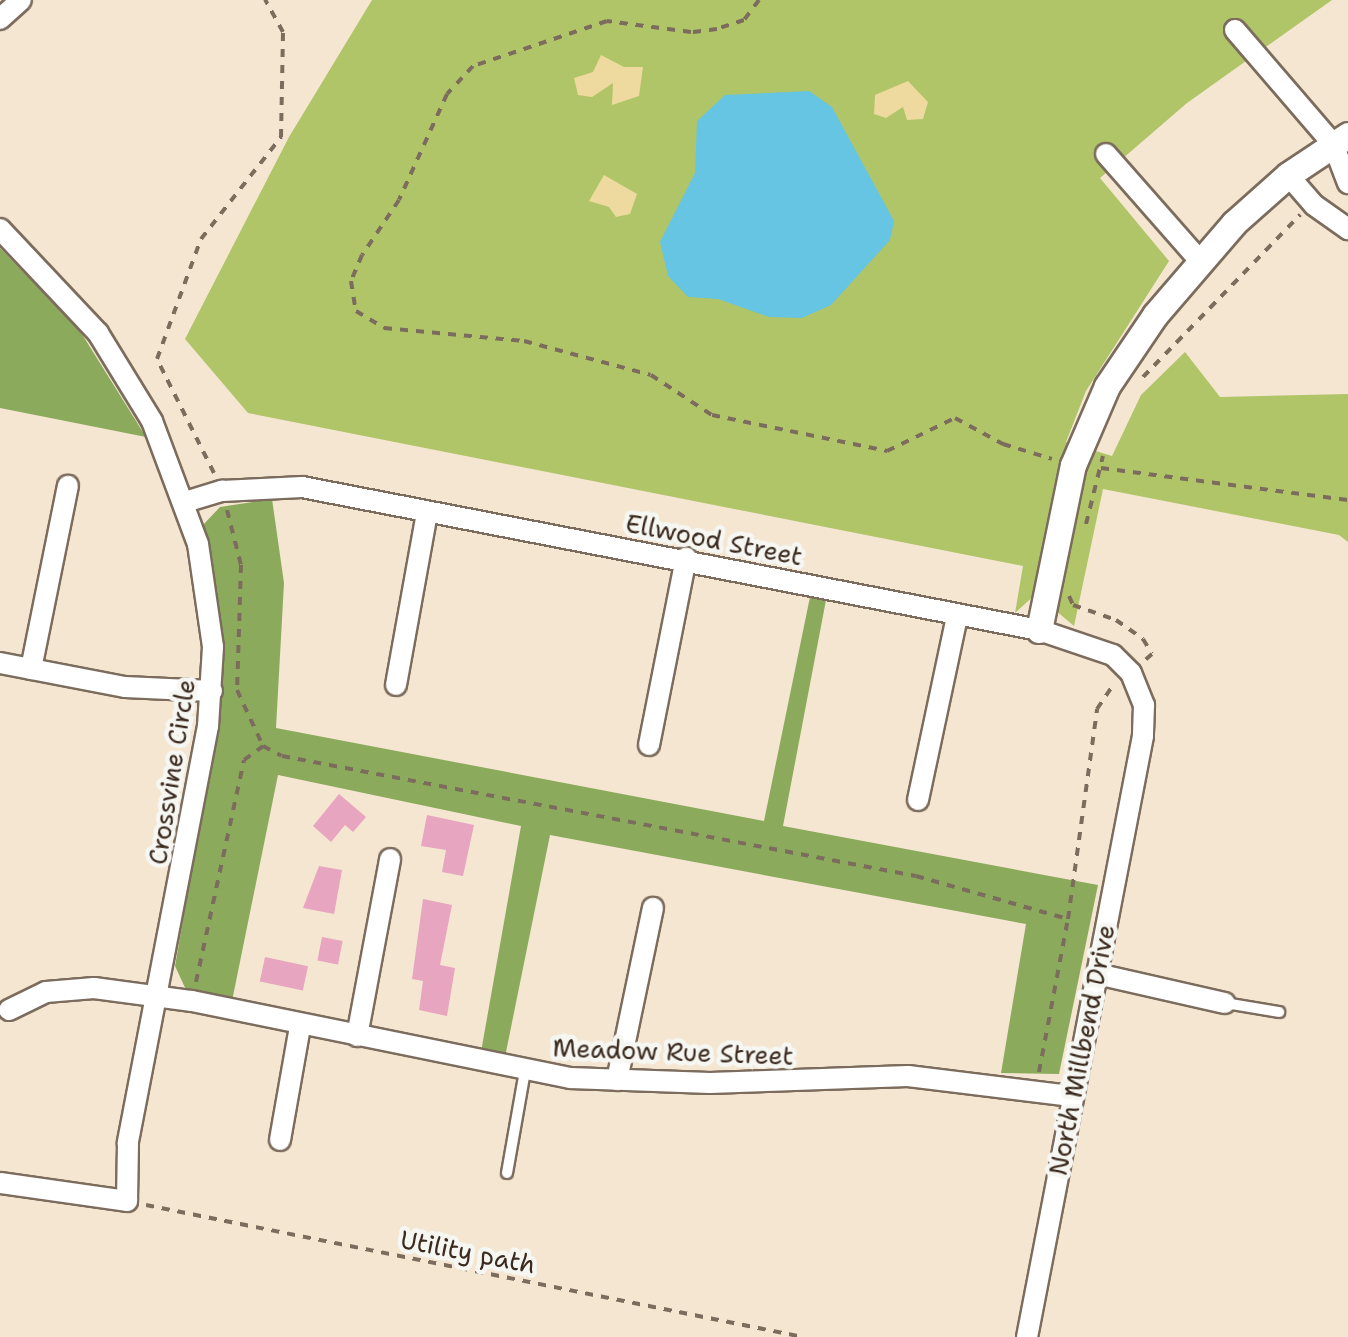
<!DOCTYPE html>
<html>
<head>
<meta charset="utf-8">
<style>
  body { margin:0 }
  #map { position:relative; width:1348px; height:1337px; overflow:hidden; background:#f4e6d1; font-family:"Shantell Sans",sans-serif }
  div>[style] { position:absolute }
  .green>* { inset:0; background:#b0c468 }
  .forest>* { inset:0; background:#8caa5c }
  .sand>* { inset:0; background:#eeda9e }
  .water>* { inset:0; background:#65c5e3 }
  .building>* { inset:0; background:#e8a5bf; transform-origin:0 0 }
  .path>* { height:4px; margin-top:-2px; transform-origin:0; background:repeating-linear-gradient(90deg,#7c6c5d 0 8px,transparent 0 16px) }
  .roads { filter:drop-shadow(2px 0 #7c6c5d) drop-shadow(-2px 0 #7c6c5d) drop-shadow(0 2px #7c6c5d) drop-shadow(0 -2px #7c6c5d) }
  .service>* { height:10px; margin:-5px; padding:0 5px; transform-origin:5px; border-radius:5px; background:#fff }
  .minor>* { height:20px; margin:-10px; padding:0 10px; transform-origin:10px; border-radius:10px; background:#fff }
  .tertiary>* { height:25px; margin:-12.5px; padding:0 12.5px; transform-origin:12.5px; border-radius:12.5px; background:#fff }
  span { translate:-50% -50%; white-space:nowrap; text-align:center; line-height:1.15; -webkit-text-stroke:9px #f6f6f2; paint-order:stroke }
  .street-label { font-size:25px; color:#3b2a1e }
</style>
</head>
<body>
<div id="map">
  <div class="green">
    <i style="clip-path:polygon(372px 0,1332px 0,1187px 103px,1100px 178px,1169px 261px,1086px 391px,1066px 442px,1112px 456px,1141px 395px,1185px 352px,1220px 397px,1348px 394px,1348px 542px,1339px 535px,1103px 489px,1074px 626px,1036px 594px,1015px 613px,1023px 566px,248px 413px,185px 339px,289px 137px)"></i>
  </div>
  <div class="forest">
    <i style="clip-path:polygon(0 248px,80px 331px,146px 437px,0 408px)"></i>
    <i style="clip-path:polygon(272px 499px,284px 583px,276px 728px,764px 821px,810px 597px,826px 600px,783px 826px,1098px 885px,1059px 1074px,1001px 1073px,1026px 924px,550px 835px,505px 1057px,481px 1052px,521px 826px,278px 775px,232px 1001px,187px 992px,175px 966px,223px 691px,217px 590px,203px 525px,220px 507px)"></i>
  </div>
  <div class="sand">
    <i style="clip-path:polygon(601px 55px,624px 67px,643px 67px,639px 96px,612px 105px,613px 83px,592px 97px,578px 95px,574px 78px,593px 72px)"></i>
    <i style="clip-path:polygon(908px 81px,928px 102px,923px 119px,907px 120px,903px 107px,886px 118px,874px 114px,875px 95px)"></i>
    <i style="clip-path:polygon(604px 175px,637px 194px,630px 214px,616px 217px,609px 207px,589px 201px)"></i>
  </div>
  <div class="water">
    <i style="clip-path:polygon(809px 91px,832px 107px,894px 221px,890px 240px,831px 305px,802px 318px,769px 317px,718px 299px,688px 297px,668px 276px,660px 242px,695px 173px,697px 121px,725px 95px)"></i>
  </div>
  <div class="building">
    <i style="clip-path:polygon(339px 794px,366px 817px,353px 832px,345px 825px,331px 842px,313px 826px)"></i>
    <i style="clip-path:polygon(427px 815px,474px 825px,463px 876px,442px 872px,446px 850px,421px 846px)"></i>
    <i style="clip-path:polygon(319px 866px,342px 870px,334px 914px,303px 908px)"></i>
    <i style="clip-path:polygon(423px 899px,452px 905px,440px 965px,455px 968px,447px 1016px,419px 1010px,423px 981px,412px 979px)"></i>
    <i style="left:322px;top:937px;width:21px;height:24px;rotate:11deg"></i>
    <i style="left:265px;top:957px;width:44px;height:25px;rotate:12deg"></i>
  </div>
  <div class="path">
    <i style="left:759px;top:0;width:25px;rotate:127deg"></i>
    <i style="left:744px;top:20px;width:28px;rotate:162deg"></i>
    <i style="left:717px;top:29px;width:26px;rotate:173deg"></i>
    <i style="left:691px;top:32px;width:85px;rotate:-172.5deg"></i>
    <i style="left:607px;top:21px;width:141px;rotate:161.4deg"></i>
    <i style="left:473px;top:66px;width:38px;rotate:133deg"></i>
    <i style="left:447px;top:94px;width:116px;rotate:114.4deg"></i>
    <i style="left:399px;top:200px;width:66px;rotate:123.9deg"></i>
    <i style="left:362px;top:255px;width:28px;rotate:113deg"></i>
    <i style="left:351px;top:281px;width:30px;rotate:81deg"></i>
    <i style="left:356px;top:311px;width:33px;rotate:31deg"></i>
    <i style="left:384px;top:328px;width:141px;rotate:5.3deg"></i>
    <i style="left:524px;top:341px;width:131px;rotate:15deg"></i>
    <i style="left:651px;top:375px;width:73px;rotate:33.3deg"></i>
    <i style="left:712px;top:415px;width:179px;rotate:11.6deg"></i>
    <i style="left:887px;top:451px;width:76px;rotate:-25.9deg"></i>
    <i style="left:955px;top:418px;width:55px;rotate:28.4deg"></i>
    <i style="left:1003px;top:444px;width:51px;rotate:17deg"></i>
    <i style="left:1143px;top:377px;width:226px;rotate:-45.9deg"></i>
    <i style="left:1101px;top:468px;width:249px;rotate:7.4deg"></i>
    <i style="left:214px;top:473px;width:127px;rotate:-116.6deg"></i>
    <i style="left:157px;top:359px;width:128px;rotate:-69.9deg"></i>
    <i style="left:201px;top:239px;width:130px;rotate:-51.9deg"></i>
    <i style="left:281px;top:137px;width:105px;rotate:-88.9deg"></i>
    <i style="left:283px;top:32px;width:37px;rotate:-119deg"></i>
    <i style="left:227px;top:510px;width:57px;rotate:75.7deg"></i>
    <i style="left:241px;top:565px;width:125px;rotate:91.8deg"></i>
    <i style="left:237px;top:690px;width:62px;rotate:65.1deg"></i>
    <i style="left:263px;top:746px;width:21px;rotate:28deg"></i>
    <i style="left:282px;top:756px;width:645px;rotate:10.72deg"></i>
    <i style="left:916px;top:876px;width:158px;rotate:15.8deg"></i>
    <i style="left:1068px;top:919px;width:212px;rotate:-82.1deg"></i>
    <i style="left:1097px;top:709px;width:29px;rotate:-56deg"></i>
    <i style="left:1086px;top:524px;width:70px;rotate:-76deg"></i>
    <i style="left:1069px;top:596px;width:10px;rotate:66deg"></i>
    <i style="left:1073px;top:605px;width:46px;rotate:19.2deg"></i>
    <i style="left:1116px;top:620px;width:33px;rotate:35deg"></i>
    <i style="left:1143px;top:639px;width:17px;rotate:59deg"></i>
    <i style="left:1152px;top:654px;width:11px;rotate:139deg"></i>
    <i style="left:196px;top:982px;width:227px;rotate:-77.8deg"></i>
    <i style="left:244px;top:760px;width:24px;rotate:-36deg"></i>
    <i style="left:1039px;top:1072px;width:156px;rotate:-79.3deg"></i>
    <i style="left:146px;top:1205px;width:670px;rotate:11.36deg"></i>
  </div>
  <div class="roads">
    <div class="service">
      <i style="left:1225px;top:1003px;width:55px;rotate:9.5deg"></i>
      <i style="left:507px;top:1173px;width:104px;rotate:-80deg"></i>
    </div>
    <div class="minor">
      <i style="left:0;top:19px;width:28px;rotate:-42deg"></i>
      <i style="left:1235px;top:30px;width:150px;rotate:49.3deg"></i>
      <i style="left:1333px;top:144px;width:42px;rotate:69deg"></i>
      <i style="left:1106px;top:154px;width:144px;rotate:48.7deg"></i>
      <i style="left:1288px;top:175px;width:40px;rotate:49deg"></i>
      <i style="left:1314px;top:205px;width:42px;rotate:35.2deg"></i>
      <i style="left:0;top:229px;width:143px;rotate:46.7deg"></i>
      <i style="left:98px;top:333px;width:103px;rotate:58.5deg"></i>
      <i style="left:152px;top:421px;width:131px;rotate:69.5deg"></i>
      <i style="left:198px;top:544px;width:104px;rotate:81.7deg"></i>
      <i style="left:213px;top:647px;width:79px;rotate:93.6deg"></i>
      <i style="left:208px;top:726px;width:425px;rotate:100.9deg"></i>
      <i style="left:128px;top:1143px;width:58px;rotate:91deg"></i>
      <i style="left:127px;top:1201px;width:128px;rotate:-171.9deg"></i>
      <i style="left:185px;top:502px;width:39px;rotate:-17deg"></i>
      <i style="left:222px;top:491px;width:80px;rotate:-2.9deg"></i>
      <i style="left:302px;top:487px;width:751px;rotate:10.98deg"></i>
      <i style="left:1039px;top:630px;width:78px;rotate:18.7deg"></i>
      <i style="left:1113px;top:655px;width:25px;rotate:45deg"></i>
      <i style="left:1131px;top:673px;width:35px;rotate:68deg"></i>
      <i style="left:1144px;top:705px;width:31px;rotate:92deg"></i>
      <i style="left:1143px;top:736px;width:612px;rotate:100.92deg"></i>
      <i style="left:0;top:663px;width:127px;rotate:10.9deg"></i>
      <i style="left:125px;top:687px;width:87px;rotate:2.6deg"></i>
      <i style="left:31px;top:669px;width:187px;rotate:-78.6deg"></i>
      <i style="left:396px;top:685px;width:175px;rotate:-79.8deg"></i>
      <i style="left:649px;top:745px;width:191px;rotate:-78.8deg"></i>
      <i style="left:918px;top:800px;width:188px;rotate:-78deg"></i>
      <i style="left:1097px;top:974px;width:131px;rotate:12.8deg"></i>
      <i style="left:9px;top:1010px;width:41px;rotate:-25.9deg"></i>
      <i style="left:46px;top:992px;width:48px;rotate:-4.8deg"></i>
      <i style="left:94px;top:988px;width:99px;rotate:7.6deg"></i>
      <i style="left:192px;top:1001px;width:386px;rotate:11.5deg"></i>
      <i style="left:570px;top:1078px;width:140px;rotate:2deg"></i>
      <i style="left:710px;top:1083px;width:198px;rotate:-2deg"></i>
      <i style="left:908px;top:1076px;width:165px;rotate:7deg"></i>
      <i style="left:357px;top:1036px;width:180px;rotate:-79.4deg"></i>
      <i style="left:617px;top:1080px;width:176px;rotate:-78.2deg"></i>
      <i style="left:280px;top:1140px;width:115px;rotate:-80deg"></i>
    </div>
    <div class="tertiary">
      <i style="left:1039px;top:630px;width:168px;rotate:-78.4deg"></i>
      <i style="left:1073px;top:465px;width:86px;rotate:-66.7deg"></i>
      <i style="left:1107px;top:386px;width:86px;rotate:-55.9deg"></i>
      <i style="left:1155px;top:315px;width:121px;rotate:-49.3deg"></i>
      <i style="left:1234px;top:223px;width:72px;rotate:-41.6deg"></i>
      <i style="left:1288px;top:175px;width:72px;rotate:-33.7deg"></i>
    </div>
  </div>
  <div class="street-label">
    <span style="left:714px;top:540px;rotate:11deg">Ellwood Street</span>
    <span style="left:172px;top:772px;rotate:-81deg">Crossvine Circle</span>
    <span style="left:1082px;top:1050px;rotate:-79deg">North Millbend Drive</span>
    <span style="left:673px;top:1052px;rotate:2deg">Meadow Rue Street</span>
    <span style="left:468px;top:1252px;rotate:11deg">Utility path</span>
  </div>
</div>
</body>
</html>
